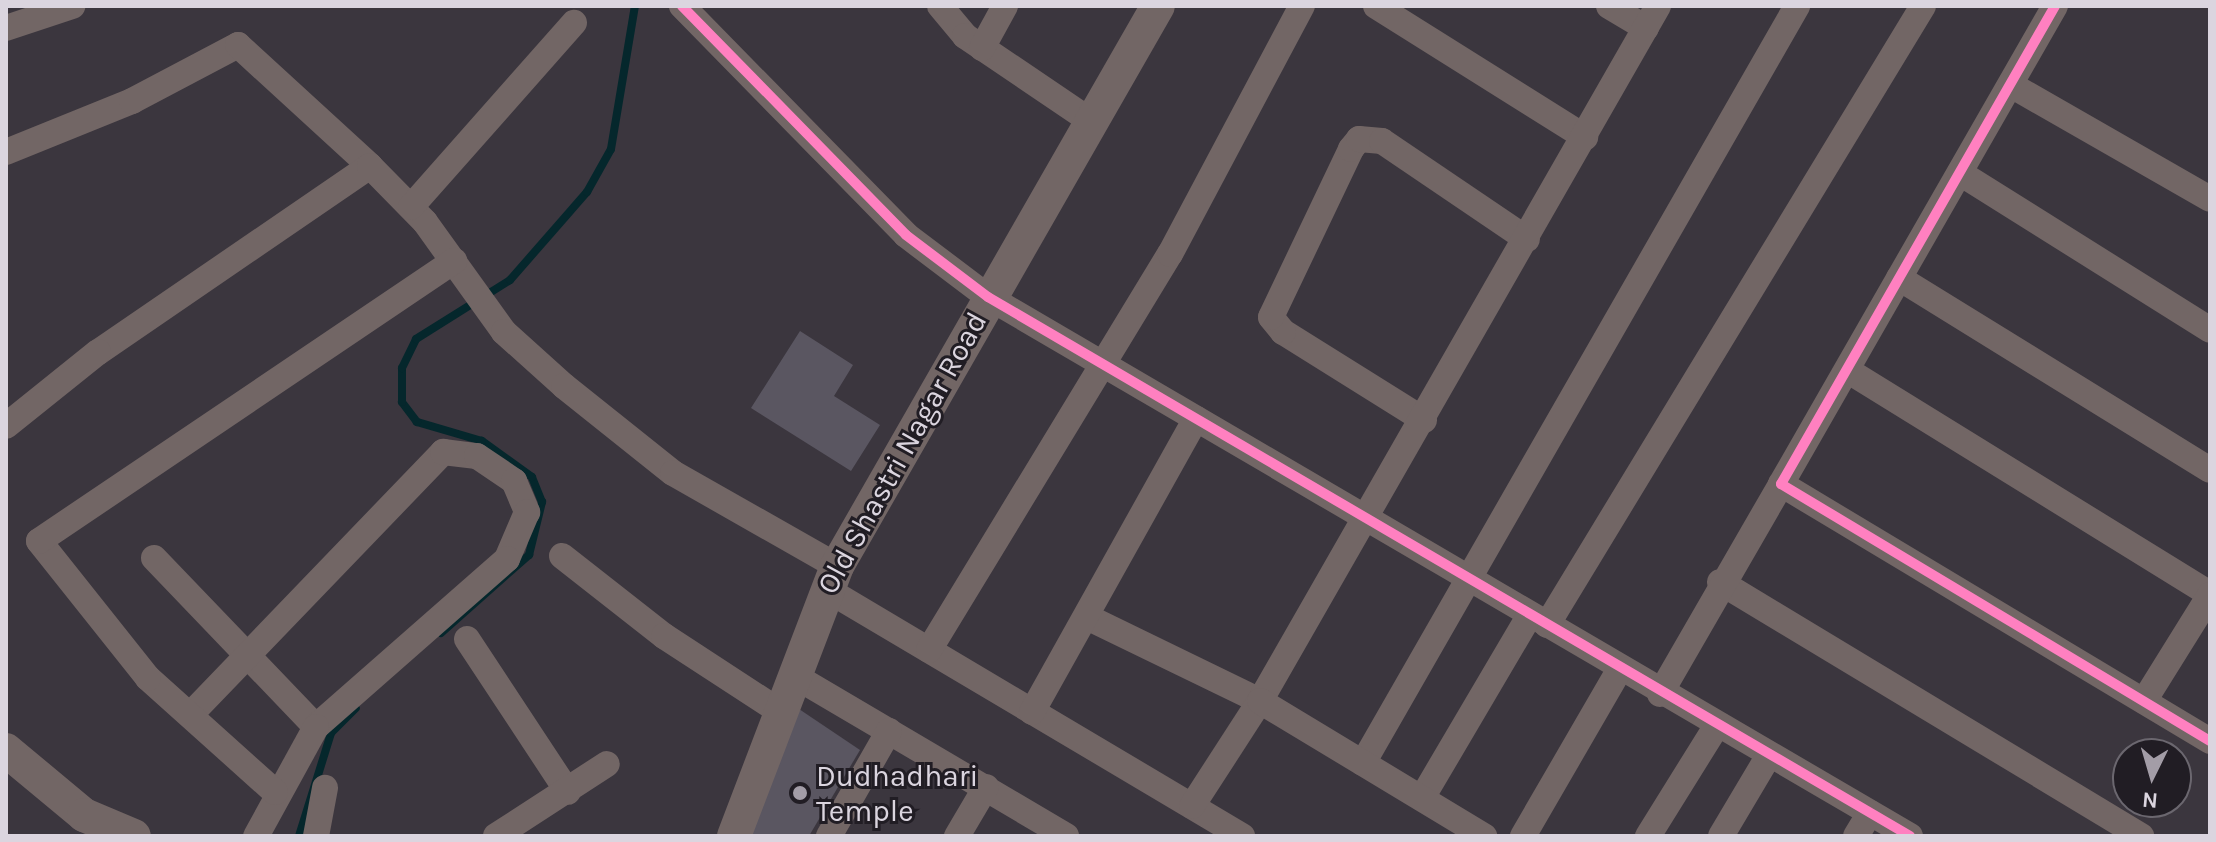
<!DOCTYPE html>
<html>
<head>
<meta charset="utf-8">
<style>
  body { margin:0 }
  #map { position:relative; width:2216px; height:842px; overflow:hidden; background:#3b363e; font-family:Karla,sans-serif }
  div>[style] { position:absolute }
  .stream>* { height:8px; margin:-4px; padding:0 4px; transform-origin:4px; border-radius:4px; background:#05272c }
  .building>* { inset:0; background:#5a5661 }
  .minor>* { height:26px; margin:-13px; padding:0 13px; transform-origin:13px; border-radius:13px; background:#726665 }
  .tertiary>* { height:34px; margin:-17px; padding:0 17px; transform-origin:17px; border-radius:17px; background:#726665 }
  .cycleway>* { height:10px; margin:-5px; padding:0 5px; transform-origin:5px; border-radius:5px; background:#ff80c0 }
  .dots>* { width:22px; height:22px; translate:-50% -50%; box-sizing:border-box; border:4px solid #211d24; border-radius:50% }
  span { translate:-50% -50%; white-space:nowrap; text-align:center; line-height:1.15; -webkit-text-stroke:6px #211d24; paint-order:stroke }
  .street-label { font-size:30px; color:#dbd5df }
  .poi-label { font-size:30px; color:#dbd5df }
  .left { translate:0 -50%; text-align:left }
  .frame { position:absolute; inset:0; border:8px solid #dbd5df; pointer-events:none }
  .north { position:absolute; left:2112px; top:738px; width:80px; height:80px; box-sizing:border-box; background:#211d24; border:2px solid #6b676f; border-radius:50%; rotate:185deg; font-size:22px; font-weight:700; line-height:32px; text-align:center; color:#dbd5df }
  .north::after { content:''; display:block; margin:auto; width:28px; height:36px; background:#a39da7; clip-path:polygon(50% 0,100% 100%,50% 72%,0 100%) }
</style>
</head>
<body>
<div id="map">
  <div class="stream">
    <i style="left:441px;top:633px;width:118px;rotate:-41.6deg"></i>
    <i style="left:529px;top:555px;width:55px;rotate:-76.2deg"></i>
    <i style="left:542px;top:502px;width:27px;rotate:-112deg"></i>
    <i style="left:532px;top:477px;width:62px;rotate:-144.2deg"></i>
    <i style="left:482px;top:441px;width:68px;rotate:-163.7deg"></i>
    <i style="left:417px;top:422px;width:25px;rotate:-127deg"></i>
    <i style="left:402px;top:402px;width:34px;rotate:-90deg"></i>
    <i style="left:402px;top:368px;width:32px;rotate:-64deg"></i>
    <i style="left:416px;top:339px;width:111px;rotate:-32.1deg"></i>
    <i style="left:510px;top:280px;width:117px;rotate:-48.8deg"></i>
    <i style="left:587px;top:192px;width:49px;rotate:-60.8deg"></i>
    <i style="left:611px;top:149px;width:145px;rotate:-80.5deg"></i>
    <i style="left:299px;top:836px;width:108px;rotate:-72.7deg"></i>
    <i style="left:331px;top:733px;width:35px;rotate:-45deg"></i>
  </div>
  <div class="building">
    <i style="clip-path:polygon(800px 331px,853px 365px,834px 396px,880px 425px,851px 471px,751px 408px)"></i>
    <i style="clip-path:polygon(799px 709px,860px 750px,809px 836px,749px 836px)"></i>
  </div>
  <div class="minor">
    <i style="left:682px;top:6px;width:320px;rotate:45.6deg"></i>
    <i style="left:906px;top:235px;width:103px;rotate:37.1deg"></i>
    <i style="left:988px;top:297px;width:1068px;rotate:30.31deg"></i>
    <i style="left:940px;top:6px;width:39px;rotate:50deg"></i>
    <i style="left:965px;top:36px;width:153px;rotate:34.1deg"></i>
    <i style="left:1376px;top:6px;width:247px;rotate:32.1deg"></i>
    <i style="left:1609px;top:6px;width:43px;rotate:30.7deg"></i>
    <i style="left:2055px;top:6px;width:551px;rotate:119.82deg"></i>
    <i style="left:1781px;top:484px;width:500px;rotate:30.92deg"></i>
    <i style="left:6px;top:28px;width:70px;rotate:-18.4deg"></i>
    <i style="left:982px;top:48px;width:48px;rotate:-61.3deg"></i>
    <i style="left:2011px;top:85px;width:229px;rotate:29.8deg"></i>
    <i style="left:6px;top:152px;width:136px;rotate:-22deg"></i>
    <i style="left:132px;top:101px;width:120px;rotate:-27.8deg"></i>
    <i style="left:238px;top:45px;width:179px;rotate:42.5deg"></i>
    <i style="left:370px;top:166px;width:330px;rotate:145.6deg"></i>
    <i style="left:98px;top:352px;width:118px;rotate:141.2deg"></i>
    <i style="left:370px;top:166px;width:78px;rotate:45.5deg"></i>
    <i style="left:425px;top:222px;width:135px;rotate:54.3deg"></i>
    <i style="left:504px;top:332px;width:81px;rotate:42deg"></i>
    <i style="left:564px;top:386px;width:139px;rotate:38.6deg"></i>
    <i style="left:673px;top:473px;width:189px;rotate:29.6deg"></i>
    <i style="left:1960px;top:173px;width:295px;rotate:32.1deg"></i>
    <i style="left:411px;top:207px;width:246px;rotate:-48.5deg"></i>
    <i style="left:1899px;top:278px;width:365px;rotate:31.7deg"></i>
    <i style="left:1847px;top:370px;width:427px;rotate:31.7deg"></i>
    <i style="left:1424px;top:420px;width:166px;rotate:-148deg"></i>
    <i style="left:1283px;top:332px;width:19px;rotate:-129deg"></i>
    <i style="left:1271px;top:317px;width:186px;rotate:-64.5deg"></i>
    <i style="left:1351px;top:149px;width:13px;rotate:-51deg"></i>
    <i style="left:1359px;top:139px;width:23px;rotate:5deg"></i>
    <i style="left:1382px;top:141px;width:175px;rotate:34.1deg"></i>
    <i style="left:562px;top:556px;width:130px;rotate:38.1deg"></i>
    <i style="left:664px;top:636px;width:137px;rotate:33.1deg"></i>
    <i style="left:154px;top:558px;width:234px;rotate:46.2deg"></i>
    <i style="left:1720px;top:582px;width:492px;rotate:31.1deg"></i>
    <i style="left:826px;top:589px;width:484px;rotate:30.7deg"></i>
    <i style="left:1087px;top:617px;width:192px;rotate:25.9deg"></i>
    <i style="left:1260px;top:701px;width:801px;rotate:-60.2deg"></i>
    <i style="left:1547px;top:625px;width:724px;rotate:-58.72deg"></i>
    <i style="left:467px;top:639px;width:183px;rotate:56.6deg"></i>
    <i style="left:929px;top:650px;width:464px;rotate:-58.7deg"></i>
    <i style="left:1170px;top:254px;width:281px;rotate:-62deg"></i>
    <i style="left:793px;top:675px;width:317px;rotate:30.5deg"></i>
    <i style="left:1660px;top:694px;width:242px;rotate:-60deg"></i>
    <i style="left:2144px;top:701px;width:125px;rotate:-58.1deg"></i>
    <i style="left:1032px;top:712px;width:336px;rotate:-60.8deg"></i>
    <i style="left:191px;top:714px;width:364px;rotate:-46.1deg"></i>
    <i style="left:443px;top:452px;width:34px;rotate:7deg"></i>
    <i style="left:477px;top:456px;width:45px;rotate:34deg"></i>
    <i style="left:514px;top:481px;width:34px;rotate:67deg"></i>
    <i style="left:527px;top:512px;width:51px;rotate:113.1deg"></i>
    <i style="left:507px;top:559px;width:254px;rotate:138.7deg"></i>
    <i style="left:316px;top:727px;width:124px;rotate:118.8deg"></i>
    <i style="left:1363px;top:763px;width:873px;rotate:-60.17deg"></i>
    <i style="left:275px;top:792px;width:171px;rotate:-138.1deg"></i>
    <i style="left:148px;top:678px;width:175px;rotate:-128.5deg"></i>
    <i style="left:39px;top:541px;width:501px;rotate:-34.01deg"></i>
    <i style="left:1422px;top:798px;width:212px;rotate:-59.5deg"></i>
    <i style="left:1192px;top:806px;width:125px;rotate:-57.1deg"></i>
    <i style="left:1260px;top:701px;width:262px;rotate:31.1deg"></i>
    <i style="left:316px;top:836px;width:49px;rotate:-79.4deg"></i>
    <i style="left:496px;top:836px;width:132px;rotate:-33deg"></i>
    <i style="left:829px;top:836px;width:121px;rotate:-60.3deg"></i>
    <i style="left:957px;top:836px;width:57px;rotate:-59.4deg"></i>
    <i style="left:1523px;top:836px;width:193px;rotate:-59.9deg"></i>
    <i style="left:1648px;top:836px;width:131px;rotate:-58.1deg"></i>
    <i style="left:1721px;top:836px;width:92px;rotate:-59.3deg"></i>
    <i style="left:1856px;top:836px;width:27px;rotate:-59deg"></i>
  </div>
  <div class="tertiary">
    <i style="left:6px;top:750px;width:102px;rotate:39.8deg"></i>
    <i style="left:84px;top:815px;width:54px;rotate:22.8deg"></i>
    <i style="left:734px;top:836px;width:289px;rotate:-69.1deg"></i>
    <i style="left:837px;top:566px;width:645px;rotate:-60.18deg"></i>
  </div>
  <div class="cycleway">
    <i style="left:682px;top:6px;width:320px;rotate:45.6deg"></i>
    <i style="left:906px;top:235px;width:103px;rotate:37.1deg"></i>
    <i style="left:988px;top:297px;width:1068px;rotate:30.31deg"></i>
    <i style="left:2055px;top:6px;width:551px;rotate:119.82deg"></i>
    <i style="left:1781px;top:484px;width:500px;rotate:30.92deg"></i>
  </div>
  <div class="dots">
    <i style="left:800px;top:793px;background:#a39da7"></i>
  </div>
  <div class="street-label">
    <span style="left:902px;top:453px;rotate:-61deg">Old Shastri Nagar Road</span>
  </div>
  <div class="poi-label">
    <span class="left" style="left:816px;top:793px">Dudhadhari<br>Temple</span>
  </div>
  <div class="frame"></div>
  <div class="north">N</div>
</div>
</body>
</html>
